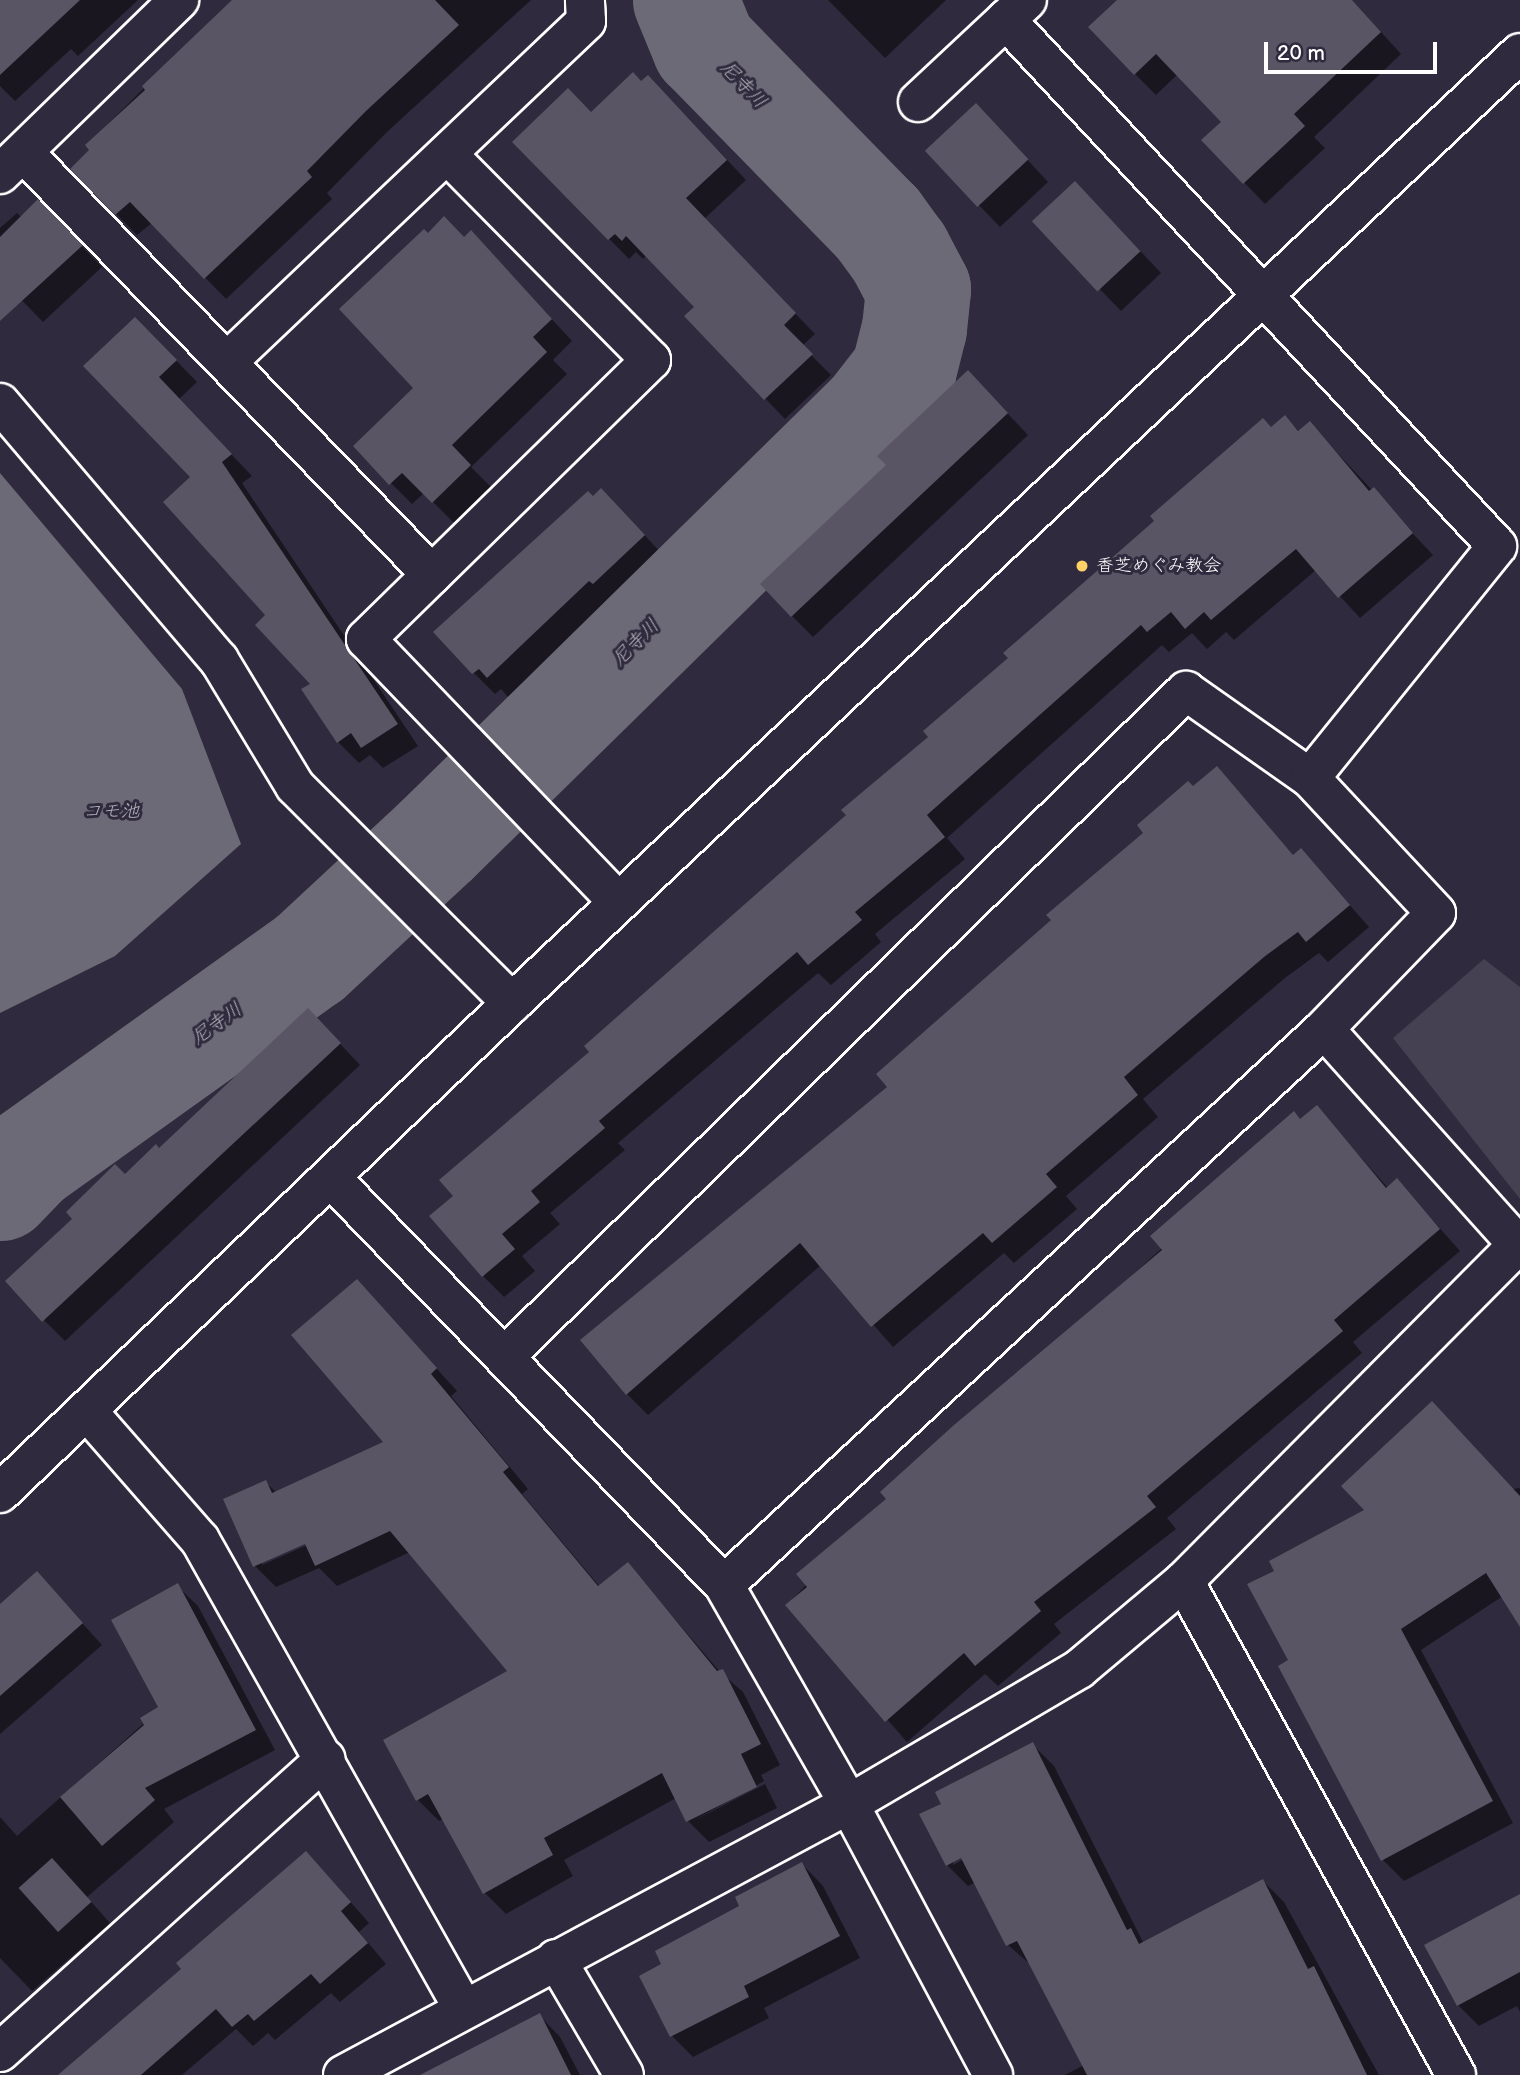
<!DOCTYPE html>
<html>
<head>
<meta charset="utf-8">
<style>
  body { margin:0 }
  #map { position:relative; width:1520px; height:2075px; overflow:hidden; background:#2f2a3d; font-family:"Balsamiq Sans","Klee One",sans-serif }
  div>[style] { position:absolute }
  .green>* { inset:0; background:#464152 }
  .water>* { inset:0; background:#6d6a77 }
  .shadow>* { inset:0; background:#0007 }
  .river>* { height:105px; margin:-52.5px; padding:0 52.5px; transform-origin:52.5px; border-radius:52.5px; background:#6d6a77 }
  .building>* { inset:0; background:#595564; transform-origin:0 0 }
  .roads { filter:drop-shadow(2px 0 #fff) drop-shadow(-2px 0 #fff) drop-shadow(0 2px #fff) drop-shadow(0 -2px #fff) }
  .street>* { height:38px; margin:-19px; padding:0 19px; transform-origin:19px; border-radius:19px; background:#2f2a3d }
  .secondary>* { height:38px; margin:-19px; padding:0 19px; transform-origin:19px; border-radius:19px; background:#2f2a3d }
  .dots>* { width:19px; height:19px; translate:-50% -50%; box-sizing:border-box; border:4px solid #2f2a3d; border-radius:50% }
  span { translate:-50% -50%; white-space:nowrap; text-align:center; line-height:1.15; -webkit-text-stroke:6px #2f2a3d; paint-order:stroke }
  .poi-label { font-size:18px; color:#fff }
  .left { translate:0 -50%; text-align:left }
  .water-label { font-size:19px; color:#b6b4bb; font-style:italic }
  .scale { position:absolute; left:1264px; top:42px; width:173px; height:32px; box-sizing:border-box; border:4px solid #fff; border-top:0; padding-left:9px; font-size:21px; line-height:24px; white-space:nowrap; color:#fff; -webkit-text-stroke:5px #2f2a3d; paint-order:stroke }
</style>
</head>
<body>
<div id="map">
  <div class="green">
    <i style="clip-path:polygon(1484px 959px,1520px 987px,1520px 1199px,1393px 1038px)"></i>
  </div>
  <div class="water">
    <i style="clip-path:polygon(0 473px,182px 689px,241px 844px,115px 956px,0 1013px)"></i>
  </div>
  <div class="shadow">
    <i style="clip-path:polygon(0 0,138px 0,78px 56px,71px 49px,15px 101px,0 86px)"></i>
    <i style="clip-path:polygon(249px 0,531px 0,387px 132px,327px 193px,332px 199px,226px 299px,152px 223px,137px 235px,72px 169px,91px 150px,87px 145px,193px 39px)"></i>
    <i style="clip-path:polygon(828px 0,946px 0,885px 58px)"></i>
    <i style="clip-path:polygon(1119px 0,1352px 0,1401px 54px,1314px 137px,1325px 148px,1265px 204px,1204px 141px,1223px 122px,1178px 74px,1156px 95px,1135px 74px)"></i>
    <i style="clip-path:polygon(642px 83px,668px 97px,746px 180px,704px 219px,815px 334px,802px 346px,831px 375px,785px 419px,687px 317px,697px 307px,647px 255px,643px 259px,636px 252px,629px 259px,514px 142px,592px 114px)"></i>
    <i style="clip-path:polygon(997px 127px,1048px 182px,1000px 227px,928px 152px)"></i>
    <i style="clip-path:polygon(38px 202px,102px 267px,43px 322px,0 278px,0 228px,17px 213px,22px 218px)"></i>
    <i style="clip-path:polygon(1096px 204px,1161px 273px,1121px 311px,1034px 221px)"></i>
    <i style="clip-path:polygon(428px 235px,465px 239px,492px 254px,572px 341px,553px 360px,567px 374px,471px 467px,491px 487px,454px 523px,424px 493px,412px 504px,391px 483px,416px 388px)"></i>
    <i style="clip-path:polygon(156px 340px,197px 382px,179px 399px,252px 476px,242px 483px,418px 746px,383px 768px,370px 755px,359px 763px,338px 742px,312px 684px,267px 615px,213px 558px,216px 555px,192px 477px,85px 366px)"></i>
    <i style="clip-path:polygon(989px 394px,1028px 435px,813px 637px,792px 616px)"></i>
    <i style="clip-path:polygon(1285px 417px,1300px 432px,1310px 424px,1433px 555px,1360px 618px,1316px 570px,1234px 640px,1226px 632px,1207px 649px,1192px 633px,1169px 652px,1162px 645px,947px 838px,965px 859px,875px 934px,881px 942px,831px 985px,818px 973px,618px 1143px,625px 1150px,550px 1213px,560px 1224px,522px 1256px,535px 1271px,504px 1297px,483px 1276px,455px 1196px,592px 1052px,930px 737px)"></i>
    <i style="clip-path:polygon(593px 498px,622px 511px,665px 557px,615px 604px,612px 601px,509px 698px,501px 689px,495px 694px,474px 673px)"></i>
    <i style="clip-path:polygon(1216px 769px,1294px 856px,1301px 850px,1369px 927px,1328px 962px,1319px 953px,1285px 978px,1143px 1099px,1158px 1117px,1066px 1196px,1077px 1209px,1014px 1263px,1004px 1253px,893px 1347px,821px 1265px,648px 1415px,627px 1394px,889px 1087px,1053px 921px)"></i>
    <i style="clip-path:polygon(329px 1032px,360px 1065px,65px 1341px,44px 1320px,125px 1176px)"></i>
    <i style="clip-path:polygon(1316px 1107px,1388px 1188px,1397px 1180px,1460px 1251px,1353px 1342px,1362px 1353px,1167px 1518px,1176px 1529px,1054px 1624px,1061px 1633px,998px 1686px,985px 1674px,907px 1742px,787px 1605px,888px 1499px)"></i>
    <i style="clip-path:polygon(evenodd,357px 1281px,457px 1391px,451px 1396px,528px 1489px,522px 1494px,600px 1587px,628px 1564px,720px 1672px,743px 1692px,780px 1765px,761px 1775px,764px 1781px,693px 1821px,765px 1784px,777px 1808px,709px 1842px,688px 1821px,676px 1798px,564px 1860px,573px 1876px,506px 1914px,485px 1893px,443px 1819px,439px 1821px,418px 1800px,510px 1672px,410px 1552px,337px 1586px,319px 1568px,276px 1587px,255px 1566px,265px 1482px,277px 1493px,386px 1443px,357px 1281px,312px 1539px,314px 1542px,262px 1565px,262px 1561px,312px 1539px)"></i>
    <i style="clip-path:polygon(1520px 1488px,1520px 1599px,1506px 1594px,1421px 1650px,1513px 1823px,1404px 1881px,1383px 1860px,1280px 1666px,1290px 1661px,1276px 1571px,1367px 1511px)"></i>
    <i style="clip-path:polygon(37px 1573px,102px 1645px,0 1734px,0 1606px)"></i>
    <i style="clip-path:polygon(177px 1586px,198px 1606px,275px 1750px,164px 1809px,174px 1822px,87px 1897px,110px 1923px,32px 1991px,0 1958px,0 1817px,17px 1836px,161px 1708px)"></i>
    <i style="clip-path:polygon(evenodd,1033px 1745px,1054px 1766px,1144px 1944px,1263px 1881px,1284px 1902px,1379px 2075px,1065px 2075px,1084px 2065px,1031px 1965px,1008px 1945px,976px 1882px,968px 1886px,947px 1865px,943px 1804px,1033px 1745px,968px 1853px,970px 1856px,953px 1865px,953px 1861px,968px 1853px)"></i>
    <i style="clip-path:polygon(802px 1864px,823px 1886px,860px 1958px,764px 2008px,769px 2018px,693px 2057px,672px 2036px,664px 1965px)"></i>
    <i style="clip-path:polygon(325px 1873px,369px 1923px,359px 1932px,386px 1964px,340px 2002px,331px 1993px,275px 2040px,268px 2033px,253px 2046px,236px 2029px,182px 2075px,61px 2075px)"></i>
    <i style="clip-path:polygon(1520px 1896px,1520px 2012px,1517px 2006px,1479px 2026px,1458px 2005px)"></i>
    <i style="clip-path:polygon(539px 2015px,560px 2037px,580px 2075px,472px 2075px)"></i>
  </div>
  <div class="river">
    <i style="left:0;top:1188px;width:40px;rotate:-46deg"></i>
    <i style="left:28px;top:1159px;width:345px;rotate:-35.6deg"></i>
    <i style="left:309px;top:958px;width:173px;rotate:-42.9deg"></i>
    <i style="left:436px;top:840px;width:611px;rotate:-44.47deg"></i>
    <i style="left:872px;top:412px;width:51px;rotate:-52.2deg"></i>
    <i style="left:903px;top:372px;width:45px;rotate:-76deg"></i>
    <i style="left:914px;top:328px;width:39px;rotate:-84deg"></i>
    <i style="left:918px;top:289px;width:41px;rotate:-117.8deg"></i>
    <i style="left:899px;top:253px;width:37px;rotate:-126deg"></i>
    <i style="left:877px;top:223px;width:248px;rotate:-134.3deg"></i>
    <i style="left:704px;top:46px;width:50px;rotate:-112.4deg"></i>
  </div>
  <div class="building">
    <i style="clip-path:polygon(0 0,80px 0,0 75px)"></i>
    <i style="clip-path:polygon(232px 0,435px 0,459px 25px,366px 111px,307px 171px,312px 177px,204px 279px,130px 202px,115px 215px,70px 169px,89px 150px,85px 145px,145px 90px,142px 86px)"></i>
    <i style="clip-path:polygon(1117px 0,1352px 0,1381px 32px,1294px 114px,1305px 126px,1243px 184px,1201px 140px,1221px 122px,1156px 54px,1134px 75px,1088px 27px)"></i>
    <i style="clip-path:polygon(633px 72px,641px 81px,648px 75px,727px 160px,686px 198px,796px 313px,784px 325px,813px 354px,764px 400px,684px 316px,694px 307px,626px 236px,622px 241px,615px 234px,608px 240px,512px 142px,568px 88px,591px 112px)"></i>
    <i style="left:976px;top:103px;width:77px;height:70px;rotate:47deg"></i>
    <i style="left:1075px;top:181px;width:96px;height:59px;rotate:47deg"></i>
    <i style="clip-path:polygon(38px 199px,83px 245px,0 321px,0 237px)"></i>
    <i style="clip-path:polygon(444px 216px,464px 237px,471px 230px,552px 319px,533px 337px,547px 352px,452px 445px,471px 465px,432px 503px,402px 473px,389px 485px,353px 446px,413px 388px,339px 309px,424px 229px,428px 233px)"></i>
    <i style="clip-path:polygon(135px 317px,177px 360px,159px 377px,232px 454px,222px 462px,398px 724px,361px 748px,351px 733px,337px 743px,301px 689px,310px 684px,255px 625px,265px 615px,163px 502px,190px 477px,83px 366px)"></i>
    <i style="clip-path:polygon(968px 370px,1008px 413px,791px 617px,760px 584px,886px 465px,877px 456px)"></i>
    <i style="clip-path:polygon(1285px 415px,1298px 431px,1310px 421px,1369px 491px,1374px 487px,1413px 533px,1338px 598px,1296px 549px,1211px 620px,1204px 612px,1185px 629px,1171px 612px,1147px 632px,1141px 625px,927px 815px,945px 837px,855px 912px,862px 920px,808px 965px,797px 952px,599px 1121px,605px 1128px,531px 1191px,540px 1202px,502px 1234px,515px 1249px,482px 1277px,429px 1216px,453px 1196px,439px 1180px,589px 1052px,584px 1046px,846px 815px,841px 810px,928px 737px,923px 731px,1008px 658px,1003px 653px,1154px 521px,1150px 516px,1263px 418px,1271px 427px)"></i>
    <i style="clip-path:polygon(601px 488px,645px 535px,593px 584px,589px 581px,487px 678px,479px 669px,472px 674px,433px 632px,588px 491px,593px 496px)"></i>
    <i style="clip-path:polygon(1217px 766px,1293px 855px,1301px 848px,1350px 905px,1306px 942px,1298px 932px,1264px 957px,1124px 1077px,1138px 1095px,1046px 1174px,1057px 1187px,992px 1243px,983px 1233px,871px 1327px,800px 1243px,626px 1395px,580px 1340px,887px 1087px,876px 1074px,1051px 920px,1046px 915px,1143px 833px,1137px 825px,1188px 781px,1193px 786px)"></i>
    <i style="clip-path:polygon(308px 1008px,341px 1043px,42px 1322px,5px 1281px,72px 1219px,66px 1212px,115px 1164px,125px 1174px,156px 1144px,159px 1148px)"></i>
    <i style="clip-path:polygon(1317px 1105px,1386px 1188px,1397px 1178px,1440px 1229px,1334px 1320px,1343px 1331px,1147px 1496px,1156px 1507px,1034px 1602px,1041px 1611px,975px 1666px,964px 1653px,885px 1722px,785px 1605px,807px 1587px,796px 1574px,886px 1499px,880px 1492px,954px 1425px,1162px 1250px,1150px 1236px,1294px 1111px,1300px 1119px)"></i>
    <i style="clip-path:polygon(357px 1279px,437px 1368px,431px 1374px,509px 1467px,503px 1472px,598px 1586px,628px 1562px,717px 1671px,723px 1669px,761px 1744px,741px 1754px,757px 1787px,686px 1822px,662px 1773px,544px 1838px,553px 1855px,483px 1894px,428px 1794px,416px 1801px,383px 1740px,507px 1671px,390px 1531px,315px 1566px,305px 1544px,253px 1567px,223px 1499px,266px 1480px,272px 1493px,383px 1442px,291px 1335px)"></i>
    <i style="clip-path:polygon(1432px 1401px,1520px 1496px,1520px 1627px,1486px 1573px,1401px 1629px,1493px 1801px,1381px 1861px,1278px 1666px,1288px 1660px,1247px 1584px,1274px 1571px,1269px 1561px,1364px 1510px,1341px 1486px)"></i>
    <i style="clip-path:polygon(37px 1571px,83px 1623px,0 1696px,0 1604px)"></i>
    <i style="clip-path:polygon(178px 1583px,256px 1730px,145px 1788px,155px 1800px,102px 1846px,60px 1797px,144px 1725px,140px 1718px,158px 1707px,111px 1620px)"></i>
    <i style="clip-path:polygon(1033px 1742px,1127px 1930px,1131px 1928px,1139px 1944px,1263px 1879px,1308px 1969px,1314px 1966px,1367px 2075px,1087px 2075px,1017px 1941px,1006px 1946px,961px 1858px,946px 1866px,919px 1814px,941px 1804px,935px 1792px)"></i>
    <i style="clip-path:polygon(306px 1851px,351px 1902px,341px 1911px,368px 1943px,320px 1984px,311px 1974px,254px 2021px,248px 2014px,232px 2027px,216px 2009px,141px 2075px,58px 2075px,181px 1969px,176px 1963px)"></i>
    <i style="left:52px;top:1858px;width:59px;height:45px;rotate:48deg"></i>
    <i style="clip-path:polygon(802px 1862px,840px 1936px,744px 1986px,749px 1997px,670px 2037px,639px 1976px,661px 1964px,655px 1951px,739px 1906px,735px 1897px)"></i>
    <i style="clip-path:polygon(1520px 1894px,1520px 1972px,1457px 2006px,1424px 1945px)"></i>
    <i style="clip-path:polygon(540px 2013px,571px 2075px,420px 2075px)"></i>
  </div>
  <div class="roads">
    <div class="street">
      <i style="left:918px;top:102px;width:149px;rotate:-43.1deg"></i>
      <i style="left:23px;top:152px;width:588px;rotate:45.96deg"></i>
      <i style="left:447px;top:154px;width:290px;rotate:45.3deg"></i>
      <i style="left:651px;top:360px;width:399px;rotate:135.6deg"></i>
      <i style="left:366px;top:639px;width:364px;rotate:46.2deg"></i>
      <i style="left:0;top:174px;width:250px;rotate:-44.2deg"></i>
      <i style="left:227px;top:362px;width:495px;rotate:-43.5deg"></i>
      <i style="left:586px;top:21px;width:21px;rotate:-93deg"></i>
      <i style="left:0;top:403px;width:338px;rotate:49.6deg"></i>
      <i style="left:219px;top:660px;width:147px;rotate:58.9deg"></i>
      <i style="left:295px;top:786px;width:307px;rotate:45deg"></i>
      <i style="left:330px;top:1177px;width:567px;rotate:46deg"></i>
      <i style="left:724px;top:1585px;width:252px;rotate:60.3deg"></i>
      <i style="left:849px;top:1804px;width:307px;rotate:62deg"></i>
      <i style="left:505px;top:1356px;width:952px;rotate:-44.32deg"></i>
      <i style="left:1186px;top:691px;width:151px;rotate:35.1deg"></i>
      <i style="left:87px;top:1411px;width:171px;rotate:48.8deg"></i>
      <i style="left:200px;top:1540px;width:537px;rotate:60.67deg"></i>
      <i style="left:1184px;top:1581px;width:564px;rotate:61.16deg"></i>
      <i style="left:724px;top:1585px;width:818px;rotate:-42.82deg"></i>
      <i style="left:1324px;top:1029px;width:161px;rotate:-46deg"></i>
      <i style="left:1436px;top:913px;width:185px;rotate:-133deg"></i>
      <i style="left:1310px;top:778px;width:298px;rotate:-51.1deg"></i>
      <i style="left:1497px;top:546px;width:720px;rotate:-133.03deg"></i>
      <i style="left:556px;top:1959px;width:134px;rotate:59.6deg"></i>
      <i style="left:0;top:2052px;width:438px;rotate:-42deg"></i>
      <i style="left:343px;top:2075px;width:574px;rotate:-28.17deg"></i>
      <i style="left:849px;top:1804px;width:267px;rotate:-30.4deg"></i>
      <i style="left:1079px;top:1669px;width:137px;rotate:-40deg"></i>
      <i style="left:1184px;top:1581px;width:474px;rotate:-45.2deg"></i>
      <i style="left:1518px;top:1245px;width:290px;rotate:-131.9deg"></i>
    </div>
    <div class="secondary">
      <i style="left:0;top:1493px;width:709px;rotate:-43.74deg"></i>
      <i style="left:512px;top:1003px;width:1385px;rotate:-43.3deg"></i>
    </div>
  </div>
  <div class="dots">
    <i style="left:1082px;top:566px;background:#ffd166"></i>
  </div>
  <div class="poi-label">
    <span class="left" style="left:1096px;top:566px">香芝めぐみ教会</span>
  </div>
  <div class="water-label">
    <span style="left:743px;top:85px;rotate:46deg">尼寺川</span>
    <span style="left:636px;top:643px;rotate:-45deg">尼寺川</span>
    <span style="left:111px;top:812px">コモ池</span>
    <span style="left:217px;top:1024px;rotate:-36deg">尼寺川</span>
  </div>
  <div class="scale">20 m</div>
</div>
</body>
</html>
